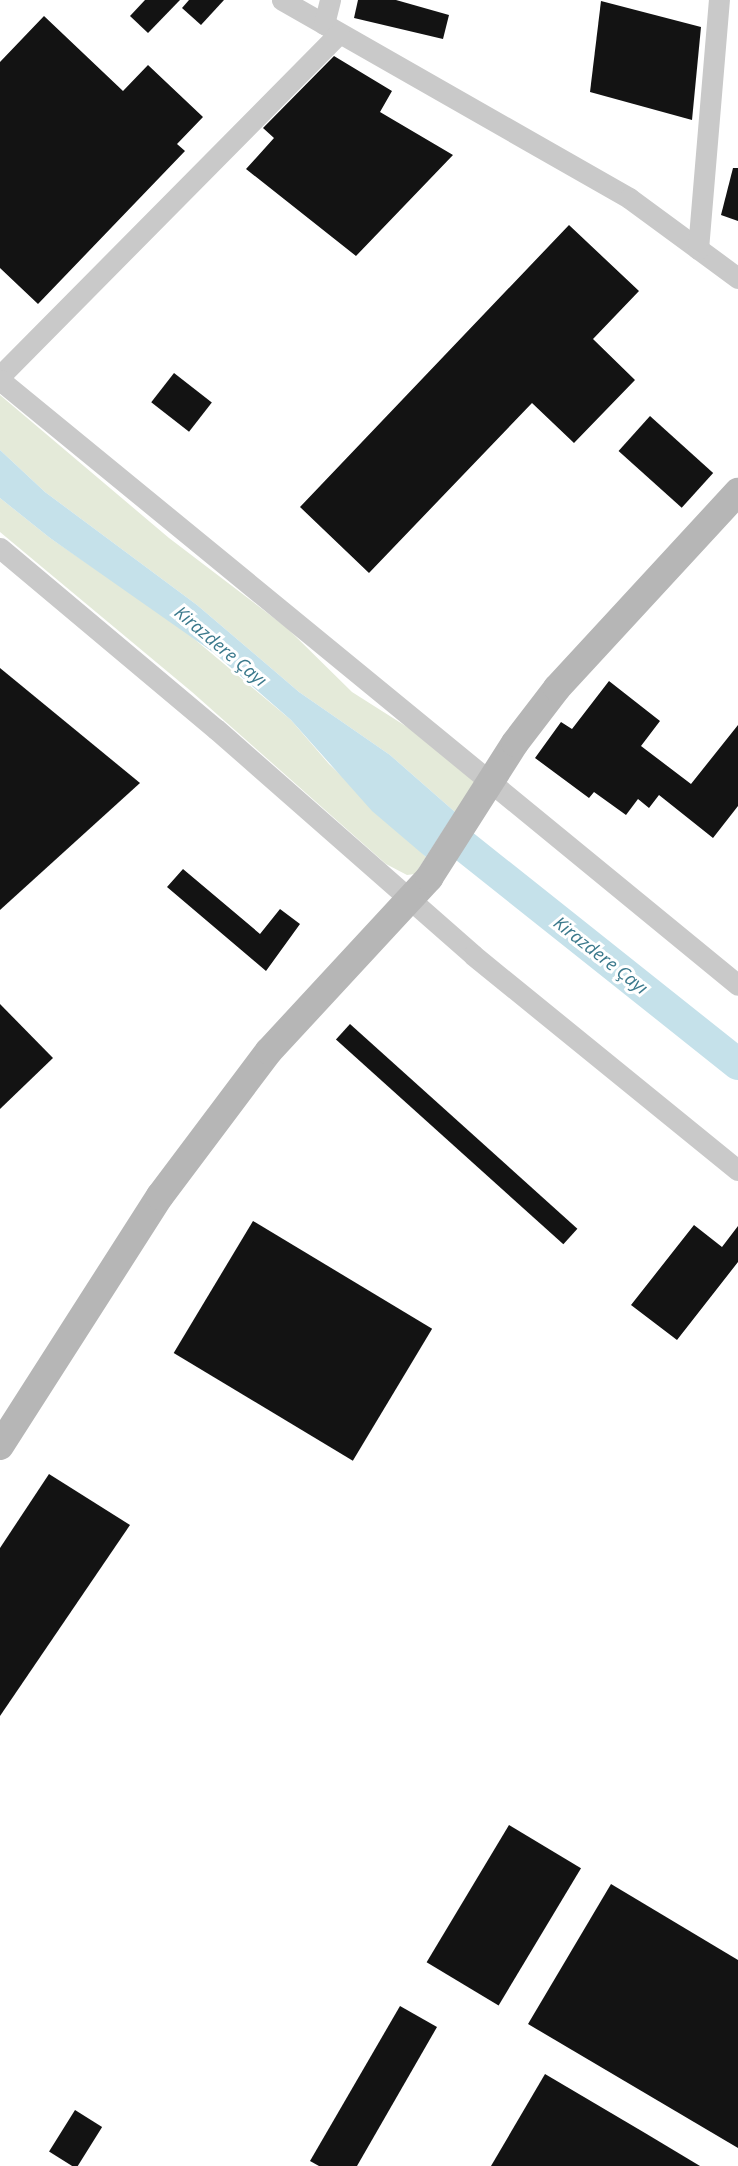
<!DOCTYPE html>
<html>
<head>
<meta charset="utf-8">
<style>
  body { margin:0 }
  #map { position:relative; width:738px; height:2166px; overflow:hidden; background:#fff; font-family:"Open Sans",sans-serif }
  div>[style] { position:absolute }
  .green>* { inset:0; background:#e4ead9 }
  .water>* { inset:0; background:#c5e1ea }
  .river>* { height:32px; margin:-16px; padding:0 16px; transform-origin:16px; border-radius:16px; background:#c5e1ea }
  .building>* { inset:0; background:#131313; transform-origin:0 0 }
  .street>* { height:21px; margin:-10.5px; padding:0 10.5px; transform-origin:10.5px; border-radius:10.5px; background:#c9c9c9 }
  .secondary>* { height:28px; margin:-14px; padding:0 14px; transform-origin:14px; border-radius:14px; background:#b6b6b6 }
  span { translate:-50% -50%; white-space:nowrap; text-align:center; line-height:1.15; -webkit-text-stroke:6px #fff; paint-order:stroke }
  .water-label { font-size:18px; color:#3b798c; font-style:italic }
</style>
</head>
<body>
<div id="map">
  <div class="green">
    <i style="clip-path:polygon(0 395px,169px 538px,287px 628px,352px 692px,415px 732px,476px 782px,455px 812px,390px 755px,299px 692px,197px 605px,45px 492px,0 450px)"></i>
    <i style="clip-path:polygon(0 498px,50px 538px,180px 627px,291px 720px,329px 764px,426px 857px,415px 874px,407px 875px,386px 864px,192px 692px,0 532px)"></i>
  </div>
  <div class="water">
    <i style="clip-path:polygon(0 450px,45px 492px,197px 605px,299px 692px,390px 755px,455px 812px,426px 857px,372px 811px,291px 720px,214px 653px,50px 538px,0 498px)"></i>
  </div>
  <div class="river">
    <i style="left:464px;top:846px;width:350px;rotate:38.5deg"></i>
  </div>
  <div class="building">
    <i style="clip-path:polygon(145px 0,180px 0,148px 33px,130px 16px)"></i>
    <i style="clip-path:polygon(189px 0,224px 0,201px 25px,182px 8px)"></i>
    <i style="clip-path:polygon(358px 0,396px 0,449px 15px,443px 39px,354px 18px)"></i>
    <i style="clip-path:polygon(601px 1px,701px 27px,692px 120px,590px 92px)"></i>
    <i style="clip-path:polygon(44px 16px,123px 91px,148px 65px,203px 117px,177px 144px,185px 151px,38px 304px,0 268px,0 62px)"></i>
    <i style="clip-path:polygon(334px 56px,392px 91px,380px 112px,453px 155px,356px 256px,246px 169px,274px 138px,263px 128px)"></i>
    <i style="clip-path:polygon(733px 168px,738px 168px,738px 221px,721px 215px)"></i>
    <i style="clip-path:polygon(569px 225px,639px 291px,593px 339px,635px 380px,574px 443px,532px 403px,369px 573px,300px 507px)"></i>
    <i style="left:174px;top:373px;width:48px;height:37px;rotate:38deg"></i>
    <i style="left:650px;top:416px;width:85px;height:47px;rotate:42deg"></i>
    <i style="clip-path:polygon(0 668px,140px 783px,0 910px)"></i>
    <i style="clip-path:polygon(609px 681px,660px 721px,641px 746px,691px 784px,738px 725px,738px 806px,713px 838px,659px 795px,649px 808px,638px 799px,626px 815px,594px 792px,589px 798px,535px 758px,561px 722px,572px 729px)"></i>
    <i style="clip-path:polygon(183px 869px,260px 934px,280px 909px,300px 924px,266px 971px,167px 887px)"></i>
    <i style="clip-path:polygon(0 1004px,53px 1058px,0 1109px)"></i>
    <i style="left:350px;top:1024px;width:306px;height:21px;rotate:42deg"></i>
    <i style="left:253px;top:1221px;width:209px;height:154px;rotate:31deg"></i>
    <i style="clip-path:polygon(694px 1225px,722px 1247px,738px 1226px,738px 1262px,677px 1340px,631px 1305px)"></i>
    <i style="clip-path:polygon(49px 1474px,130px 1525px,0 1716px,0 1548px)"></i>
    <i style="left:509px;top:1825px;width:84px;height:160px;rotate:31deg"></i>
    <i style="clip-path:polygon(611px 1884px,738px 1960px,738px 2148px,528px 2024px)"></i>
    <i style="clip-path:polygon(400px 2006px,437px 2027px,357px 2166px,319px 2166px,310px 2161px)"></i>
    <i style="clip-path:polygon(545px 2074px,645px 2133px,700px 2166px,491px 2166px)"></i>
    <i style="left:75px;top:2110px;width:32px;height:49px;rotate:32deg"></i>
  </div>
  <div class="street">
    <i style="left:282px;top:0;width:400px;rotate:29.7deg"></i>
    <i style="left:629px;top:198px;width:135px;rotate:36.3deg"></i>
    <i style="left:324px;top:24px;width:25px;rotate:-76deg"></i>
    <i style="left:698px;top:249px;width:250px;rotate:-85.2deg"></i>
    <i style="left:0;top:376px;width:482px;rotate:-45.3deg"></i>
    <i style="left:0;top:380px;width:954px;rotate:39.34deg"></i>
    <i style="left:0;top:548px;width:282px;rotate:40deg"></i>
    <i style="left:216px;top:729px;width:342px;rotate:41.3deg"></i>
    <i style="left:473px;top:955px;width:341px;rotate:39.1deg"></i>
  </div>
  <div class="secondary">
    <i style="left:0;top:1446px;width:297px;rotate:-57.4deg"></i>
    <i style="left:160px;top:1196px;width:181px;rotate:-53.1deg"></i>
    <i style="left:269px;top:1051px;width:236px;rotate:-47.2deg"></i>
    <i style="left:429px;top:878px;width:160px;rotate:-57.5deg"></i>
    <i style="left:515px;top:743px;width:69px;rotate:-52.6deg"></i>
    <i style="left:557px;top:688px;width:267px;rotate:-47.3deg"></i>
  </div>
  <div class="water-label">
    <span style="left:221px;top:646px;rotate:40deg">Kirazdere Çayı</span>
    <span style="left:601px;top:955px;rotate:38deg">Kirazdere Çayı</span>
  </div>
</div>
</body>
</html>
